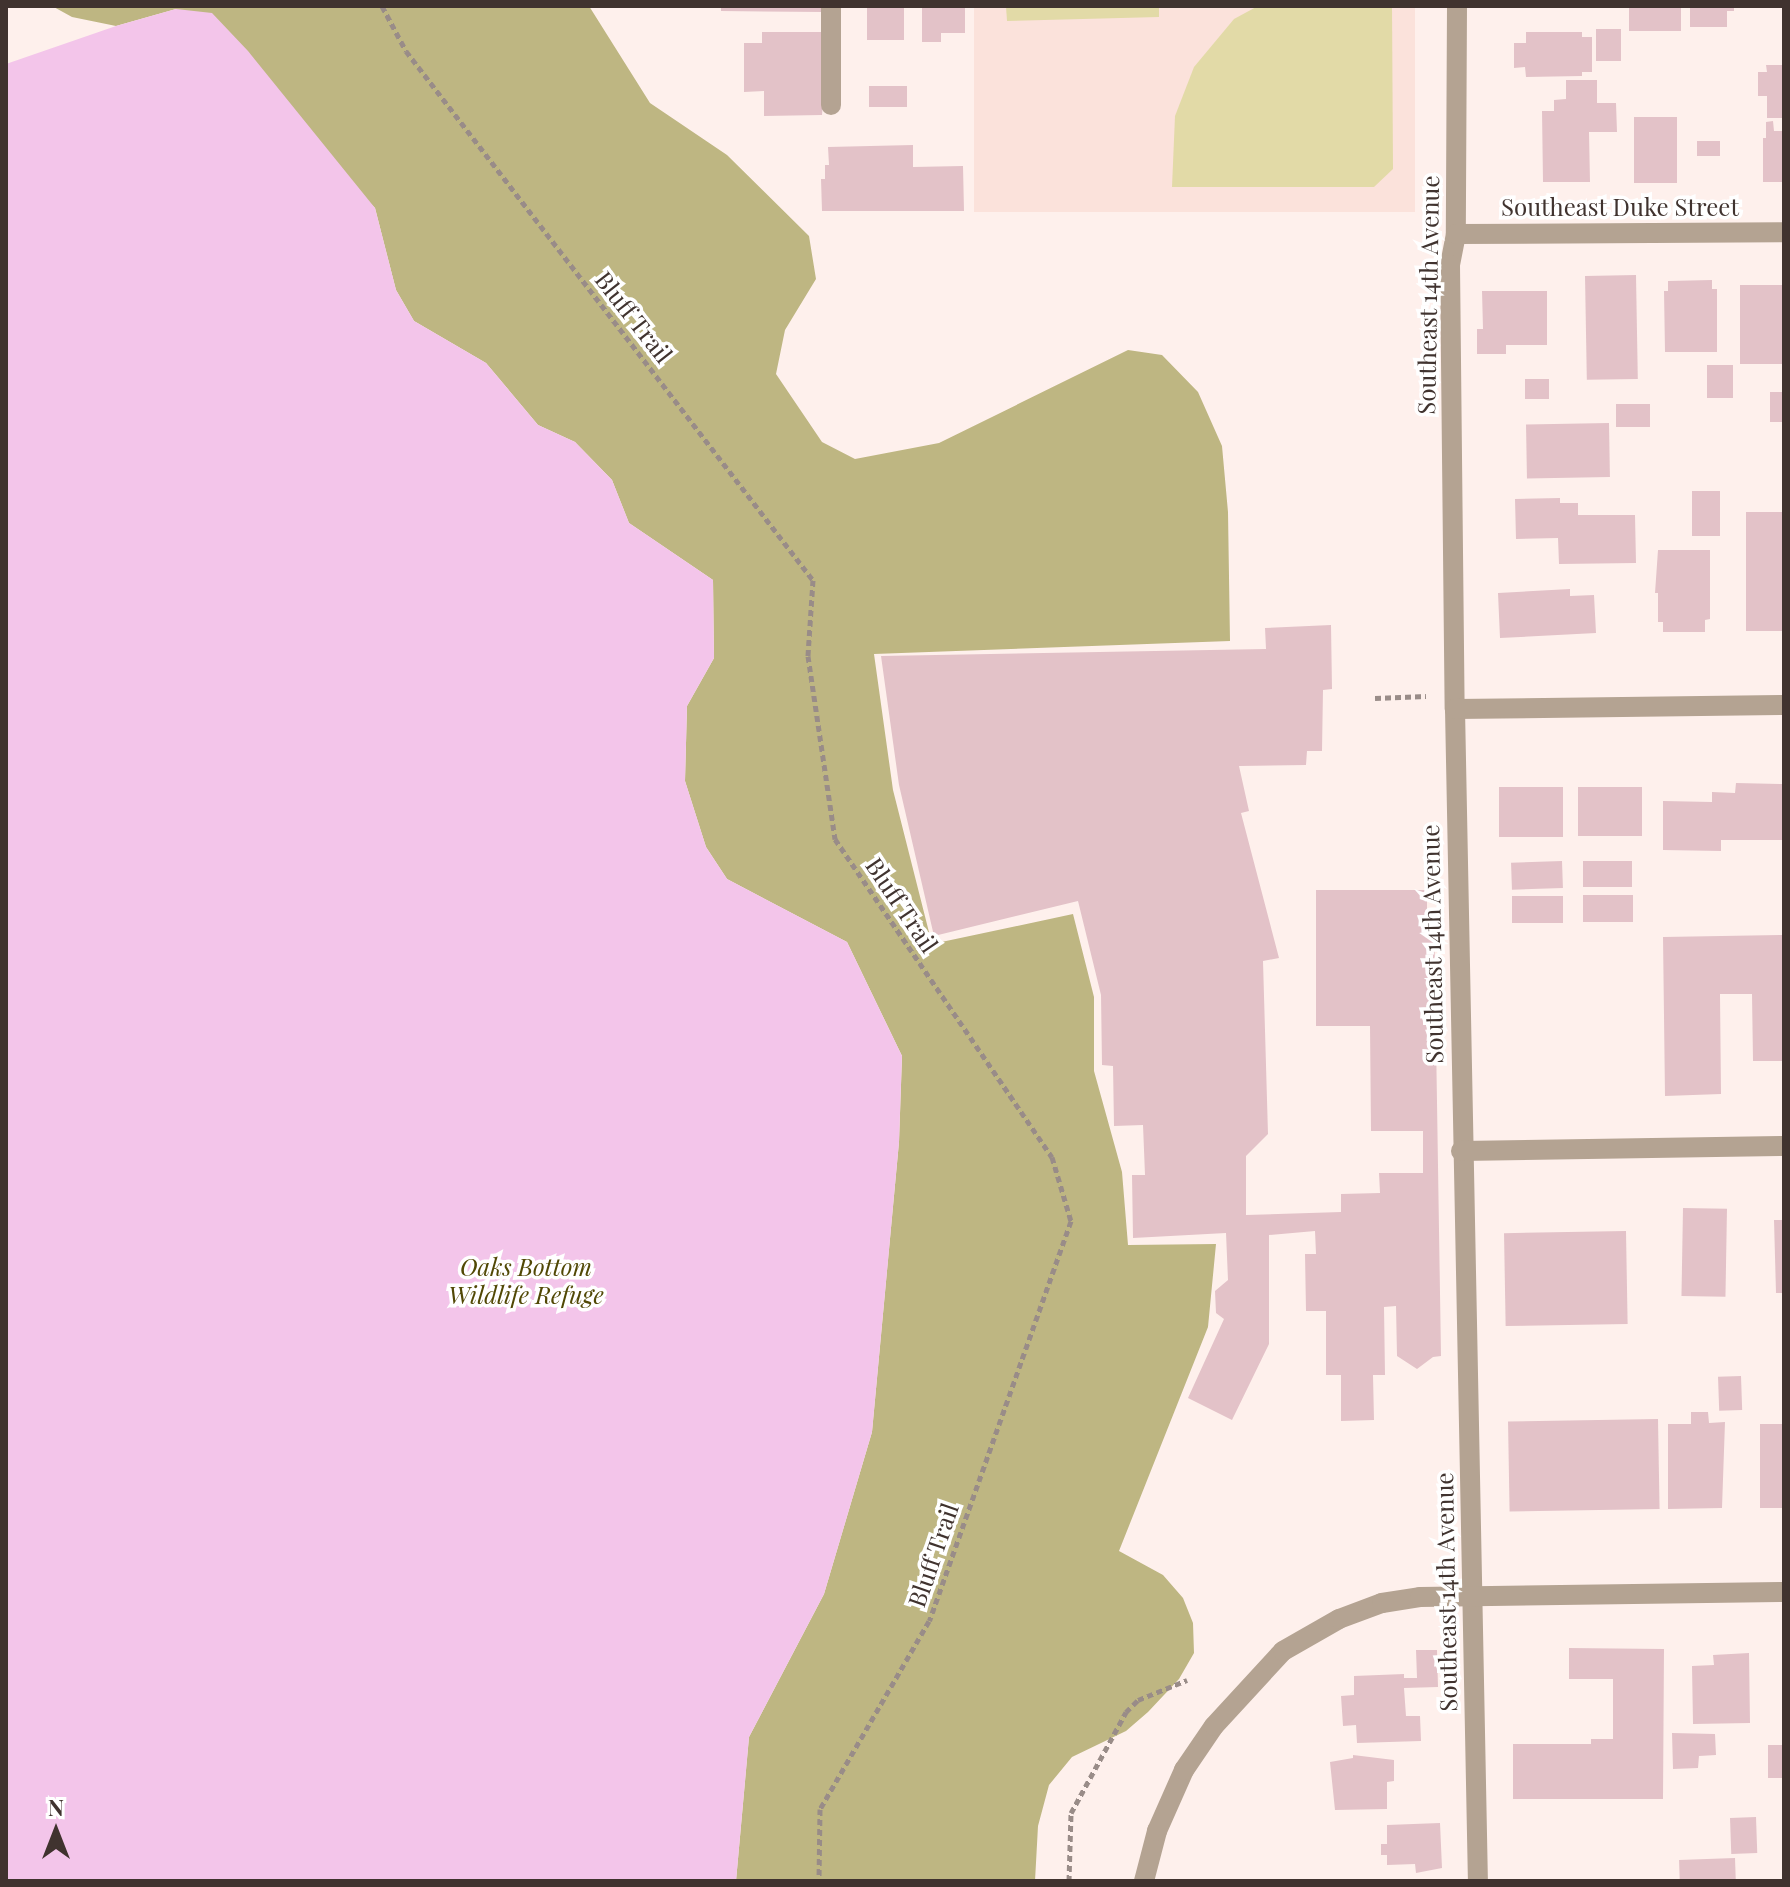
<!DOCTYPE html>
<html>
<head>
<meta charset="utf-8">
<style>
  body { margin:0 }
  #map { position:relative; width:1790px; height:1887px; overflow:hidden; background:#fef0ec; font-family:"Playfair Display",serif }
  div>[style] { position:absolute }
  .built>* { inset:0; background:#fbe2db; transform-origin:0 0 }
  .green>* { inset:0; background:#e2daa7 }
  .forest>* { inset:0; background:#beb682 }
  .water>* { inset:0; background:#f3c5ea }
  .building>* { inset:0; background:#e3c2c8; transform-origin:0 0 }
  .path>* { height:5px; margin-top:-2.5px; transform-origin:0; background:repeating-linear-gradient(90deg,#998c88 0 6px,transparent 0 10px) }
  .service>* { height:20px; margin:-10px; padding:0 10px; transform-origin:10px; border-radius:10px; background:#b4a392 }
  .minor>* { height:20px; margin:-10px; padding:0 10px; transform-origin:10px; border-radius:10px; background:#b4a392 }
  .tertiary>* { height:20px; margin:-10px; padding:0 10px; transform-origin:10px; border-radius:10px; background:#b4a392 }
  span { translate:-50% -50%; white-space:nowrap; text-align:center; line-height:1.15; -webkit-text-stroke:7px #fff; paint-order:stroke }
  .street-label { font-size:24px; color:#40332f }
  .park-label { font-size:24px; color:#514805; font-style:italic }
  .frame { position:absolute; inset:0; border:8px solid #40332f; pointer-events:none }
  .north { position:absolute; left:16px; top:1791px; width:80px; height:80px; -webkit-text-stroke:6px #fff; paint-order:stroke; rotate:0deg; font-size:22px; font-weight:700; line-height:32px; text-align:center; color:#40332f }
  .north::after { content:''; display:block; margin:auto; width:28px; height:36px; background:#40332f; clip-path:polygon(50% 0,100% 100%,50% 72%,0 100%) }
</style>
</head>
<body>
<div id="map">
  <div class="built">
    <i style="left:974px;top:6px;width:441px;height:206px"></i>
  </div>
  <div class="green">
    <i style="clip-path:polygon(1006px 6px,1159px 6px,1159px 17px,1007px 21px)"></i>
    <i style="clip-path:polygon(1258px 6px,1392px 6px,1393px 169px,1374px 187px,1172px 187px,1175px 116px,1194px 67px,1234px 19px)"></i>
  </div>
  <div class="forest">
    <i style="clip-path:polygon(52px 6px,589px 6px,650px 103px,727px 155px,809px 236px,816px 279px,785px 330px,776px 374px,822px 442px,855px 459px,939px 443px,1128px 350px,1162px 355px,1198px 392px,1222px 446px,1228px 512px,1230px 641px,874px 654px,893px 790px,932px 944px,1073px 914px,1094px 997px,1094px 1071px,1122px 1172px,1128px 1245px,1216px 1244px,1208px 1327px,1119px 1551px,1163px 1575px,1183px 1598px,1193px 1623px,1194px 1653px,1179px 1679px,1148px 1712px,1126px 1731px,1072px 1757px,1049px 1785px,1038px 1826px,1035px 1881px,736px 1881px,749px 1737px,824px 1594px,872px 1432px,899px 1142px,902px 1056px,847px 942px,727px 879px,706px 847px,685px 781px,687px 706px,714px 658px,713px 580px,629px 523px,612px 480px,575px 442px,538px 425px,486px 363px,414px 321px,396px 290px,375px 208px,176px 9px,116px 26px,72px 17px)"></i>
  </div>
  <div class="water">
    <i style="clip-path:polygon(176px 9px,212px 13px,248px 51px,375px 208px,396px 290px,414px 321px,486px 363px,538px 425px,575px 442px,612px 480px,629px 523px,713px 580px,714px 658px,687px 706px,685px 781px,706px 847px,727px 879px,847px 942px,902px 1056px,899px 1142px,872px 1432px,824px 1594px,749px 1737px,736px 1881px,6px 1881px,6px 64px,116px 26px)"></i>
  </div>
  <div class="building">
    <i style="clip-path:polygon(721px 6px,824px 6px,824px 12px,721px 11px)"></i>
    <i style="left:867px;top:6px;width:37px;height:34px"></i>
    <i style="clip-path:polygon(922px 6px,965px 6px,965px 33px,941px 33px,941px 42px,922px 42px)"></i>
    <i style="left:1629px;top:6px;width:52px;height:25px"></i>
    <i style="clip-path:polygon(1690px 6px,1734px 6px,1734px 11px,1727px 11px,1727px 27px,1690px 27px)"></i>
    <i style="left:1596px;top:29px;width:25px;height:32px"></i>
    <i style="clip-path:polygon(762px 32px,828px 32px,822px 115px,764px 116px,764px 91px,744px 92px,744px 43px,762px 43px)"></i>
    <i style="clip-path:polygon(1526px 32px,1582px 32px,1582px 37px,1592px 37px,1592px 72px,1582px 72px,1582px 76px,1526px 77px,1525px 67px,1514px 68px,1514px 43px,1526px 43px)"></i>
    <i style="clip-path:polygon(1766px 65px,1784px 65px,1784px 118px,1767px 118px,1767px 96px,1758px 96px,1758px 72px,1767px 72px)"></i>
    <i style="clip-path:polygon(1566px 80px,1597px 80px,1597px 103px,1616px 103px,1617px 132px,1589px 132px,1590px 182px,1543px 182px,1542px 111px,1554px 111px,1554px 100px,1566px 99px)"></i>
    <i style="left:869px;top:86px;width:38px;height:21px"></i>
    <i style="left:1634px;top:117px;width:43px;height:66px"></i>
    <i style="clip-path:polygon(1773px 121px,1774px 131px,1784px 131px,1784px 182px,1763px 182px,1763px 138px,1766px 138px,1766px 122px)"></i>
    <i style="left:1697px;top:141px;width:23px;height:15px"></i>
    <i style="clip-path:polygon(913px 145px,913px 167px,963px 166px,964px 211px,822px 211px,821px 179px,825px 179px,825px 165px,829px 165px,828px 147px)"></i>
    <i style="left:1636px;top:275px;width:104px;height:51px;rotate:89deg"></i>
    <i style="clip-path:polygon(1712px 280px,1712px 289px,1717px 289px,1717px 352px,1665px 352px,1664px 291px,1668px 291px,1668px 281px)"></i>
    <i style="left:1784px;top:285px;width:79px;height:44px;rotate:90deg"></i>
    <i style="clip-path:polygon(1482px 291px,1547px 291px,1547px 345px,1506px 345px,1506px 354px,1477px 354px,1477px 329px,1483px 329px)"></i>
    <i style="left:1707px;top:365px;width:26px;height:33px"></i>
    <i style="left:1525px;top:379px;width:24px;height:20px"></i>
    <i style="left:1770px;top:392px;width:14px;height:30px"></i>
    <i style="left:1616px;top:404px;width:34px;height:23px"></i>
    <i style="left:1609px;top:423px;width:54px;height:83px;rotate:89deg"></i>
    <i style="left:1692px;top:491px;width:28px;height:45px"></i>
    <i style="clip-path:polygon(1560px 498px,1560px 503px,1578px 503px,1578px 515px,1635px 515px,1636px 563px,1559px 564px,1558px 538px,1516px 539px,1515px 499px)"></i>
    <i style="left:1746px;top:512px;width:38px;height:119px"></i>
    <i style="clip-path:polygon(1658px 550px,1710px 550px,1710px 619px,1705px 620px,1705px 632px,1663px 632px,1663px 622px,1658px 622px,1658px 593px,1655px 593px)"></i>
    <i style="clip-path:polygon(1570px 589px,1570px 596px,1594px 595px,1596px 633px,1500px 638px,1498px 593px)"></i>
    <i style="clip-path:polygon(1331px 625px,1332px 689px,1323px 690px,1322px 751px,1307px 751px,1306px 765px,1239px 766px,1249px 811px,1241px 813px,1279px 958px,1263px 961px,1268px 1134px,1246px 1156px,1246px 1215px,1341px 1212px,1341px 1194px,1380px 1193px,1379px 1173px,1423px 1173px,1423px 1131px,1371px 1131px,1370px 1026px,1316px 1026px,1316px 890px,1427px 890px,1427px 911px,1434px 911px,1441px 1356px,1433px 1357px,1417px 1369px,1397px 1356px,1396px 1306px,1384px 1307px,1385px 1375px,1373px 1375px,1374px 1420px,1341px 1421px,1341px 1375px,1326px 1375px,1326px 1311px,1306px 1311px,1305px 1254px,1316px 1254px,1315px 1231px,1269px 1235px,1269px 1344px,1232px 1420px,1188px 1398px,1224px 1319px,1216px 1313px,1215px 1291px,1228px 1280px,1226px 1233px,1133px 1238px,1132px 1175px,1145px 1175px,1143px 1125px,1114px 1126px,1113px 1066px,1102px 1065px,1101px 995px,1078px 901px,934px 936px,899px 785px,881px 656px,1266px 649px,1265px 628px)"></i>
    <i style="clip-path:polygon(1736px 783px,1784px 784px,1784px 840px,1721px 840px,1721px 851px,1663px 850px,1663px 801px,1712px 802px,1712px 792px,1735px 793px)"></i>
    <i style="left:1499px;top:787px;width:64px;height:50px"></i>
    <i style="left:1578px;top:787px;width:64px;height:49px"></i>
    <i style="left:1562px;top:861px;width:27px;height:51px;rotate:88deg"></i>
    <i style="left:1583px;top:861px;width:49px;height:26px"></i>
    <i style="left:1633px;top:895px;width:27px;height:50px;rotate:90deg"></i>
    <i style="left:1563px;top:896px;width:27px;height:51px;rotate:90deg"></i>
    <i style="clip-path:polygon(1784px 935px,1784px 1061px,1753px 1061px,1752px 994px,1720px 994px,1721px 1094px,1665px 1096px,1663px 937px)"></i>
    <i style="left:1683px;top:1208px;width:44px;height:88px;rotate:1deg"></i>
    <i style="clip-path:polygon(1774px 1220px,1784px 1220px,1784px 1293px,1776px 1293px)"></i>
    <i style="left:1626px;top:1231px;width:93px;height:122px;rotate:89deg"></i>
    <i style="left:1741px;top:1376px;width:34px;height:23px;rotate:88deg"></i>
    <i style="clip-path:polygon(1691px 1412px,1708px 1412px,1709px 1423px,1725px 1422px,1722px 1508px,1668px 1509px,1668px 1424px,1691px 1424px)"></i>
    <i style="left:1658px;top:1419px;width:90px;height:150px;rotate:89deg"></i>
    <i style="left:1784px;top:1424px;width:84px;height:24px;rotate:90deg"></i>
    <i style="clip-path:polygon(1569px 1648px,1664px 1649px,1663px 1799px,1513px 1799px,1513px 1744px,1591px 1744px,1591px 1739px,1613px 1739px,1613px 1679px,1569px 1679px)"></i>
    <i style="clip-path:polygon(1416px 1650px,1437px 1650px,1438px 1687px,1404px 1688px,1406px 1716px,1420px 1716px,1421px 1741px,1357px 1743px,1356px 1725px,1343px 1726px,1341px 1696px,1354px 1695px,1354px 1676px,1404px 1674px,1404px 1678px,1417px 1678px)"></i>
    <i style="clip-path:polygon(1749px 1653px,1750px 1723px,1693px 1724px,1692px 1666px,1714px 1665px,1713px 1655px)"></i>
    <i style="clip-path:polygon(1672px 1733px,1715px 1734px,1716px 1755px,1699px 1756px,1698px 1768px,1673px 1769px)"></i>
    <i style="left:1768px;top:1745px;width:16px;height:33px"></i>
    <i style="clip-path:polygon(1353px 1755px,1394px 1760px,1394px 1781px,1387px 1782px,1387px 1809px,1335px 1810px,1330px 1762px,1353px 1758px)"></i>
    <i style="left:1756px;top:1817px;width:36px;height:26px;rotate:88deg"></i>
    <i style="clip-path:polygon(1440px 1823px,1442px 1868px,1416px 1873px,1415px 1864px,1387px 1865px,1387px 1855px,1381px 1855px,1381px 1844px,1387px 1844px,1387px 1825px)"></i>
    <i style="left:1735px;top:1858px;width:23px;height:56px;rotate:88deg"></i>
  </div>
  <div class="path">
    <i style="left:382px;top:6px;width:51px;rotate:61.9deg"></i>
    <i style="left:406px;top:51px;width:667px;rotate:52.43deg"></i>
    <i style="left:813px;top:580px;width:76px;rotate:93.8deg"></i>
    <i style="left:808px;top:656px;width:185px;rotate:81.6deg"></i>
    <i style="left:835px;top:839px;width:385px;rotate:55.7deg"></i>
    <i style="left:1052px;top:1157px;width:67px;rotate:73.5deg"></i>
    <i style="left:1071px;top:1221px;width:424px;rotate:109.5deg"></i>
    <i style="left:929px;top:1621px;width:217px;rotate:120.1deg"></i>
    <i style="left:820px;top:1809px;width:72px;rotate:90.8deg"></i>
    <i style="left:1375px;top:698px;width:51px;rotate:-2.2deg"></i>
    <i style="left:1069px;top:1881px;width:68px;rotate:-88.3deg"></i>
    <i style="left:1071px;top:1813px;width:115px;rotate:-61.4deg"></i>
    <i style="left:1126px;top:1712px;width:17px;rotate:-45deg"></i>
    <i style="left:1138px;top:1700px;width:53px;rotate:-22.2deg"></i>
  </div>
  <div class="service">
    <i style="left:831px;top:6px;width:99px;rotate:90deg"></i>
  </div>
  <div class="minor">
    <i style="left:1457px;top:6px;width:228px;rotate:90.3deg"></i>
    <i style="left:1456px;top:234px;width:32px;rotate:101deg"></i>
    <i style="left:1450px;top:265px;width:444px;rotate:89.4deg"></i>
    <i style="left:1455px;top:709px;width:1172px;rotate:88.88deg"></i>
    <i style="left:1456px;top:234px;width:328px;rotate:-0.3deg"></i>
    <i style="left:1455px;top:709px;width:329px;rotate:-0.7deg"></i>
    <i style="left:1461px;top:1151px;width:323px;rotate:-0.9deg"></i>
  </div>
  <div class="tertiary">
    <i style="left:1144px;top:1881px;width:52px;rotate:-75.4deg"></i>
    <i style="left:1157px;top:1831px;width:67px;rotate:-66.1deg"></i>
    <i style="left:1184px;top:1770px;width:53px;rotate:-55.7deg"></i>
    <i style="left:1214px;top:1726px;width:102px;rotate:-47.4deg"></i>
    <i style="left:1283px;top:1651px;width:64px;rotate:-29.7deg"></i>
    <i style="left:1339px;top:1619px;width:46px;rotate:-20.4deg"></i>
    <i style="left:1382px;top:1603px;width:38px;rotate:-9deg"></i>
    <i style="left:1420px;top:1597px;width:364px;rotate:-0.8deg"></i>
  </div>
  <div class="street-label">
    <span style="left:1620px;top:207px">Southeast Duke Street</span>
    <span style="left:1428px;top:295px;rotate:-89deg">Southeast 14th Avenue</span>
    <span style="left:634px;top:317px;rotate:52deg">Bluff Trail</span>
    <span style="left:902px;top:905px;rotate:56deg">Bluff Trail</span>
    <span style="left:1432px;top:944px;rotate:-91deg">Southeast 14th Avenue</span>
    <span style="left:933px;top:1555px;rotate:-71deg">Bluff Trail</span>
    <span style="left:1446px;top:1592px;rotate:-91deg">Southeast 14th Avenue</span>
  </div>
  <div class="park-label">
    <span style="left:526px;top:1281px">Oaks Bottom<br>Wildlife Refuge</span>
  </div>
  <div class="frame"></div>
  <div class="north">N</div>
</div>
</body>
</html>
